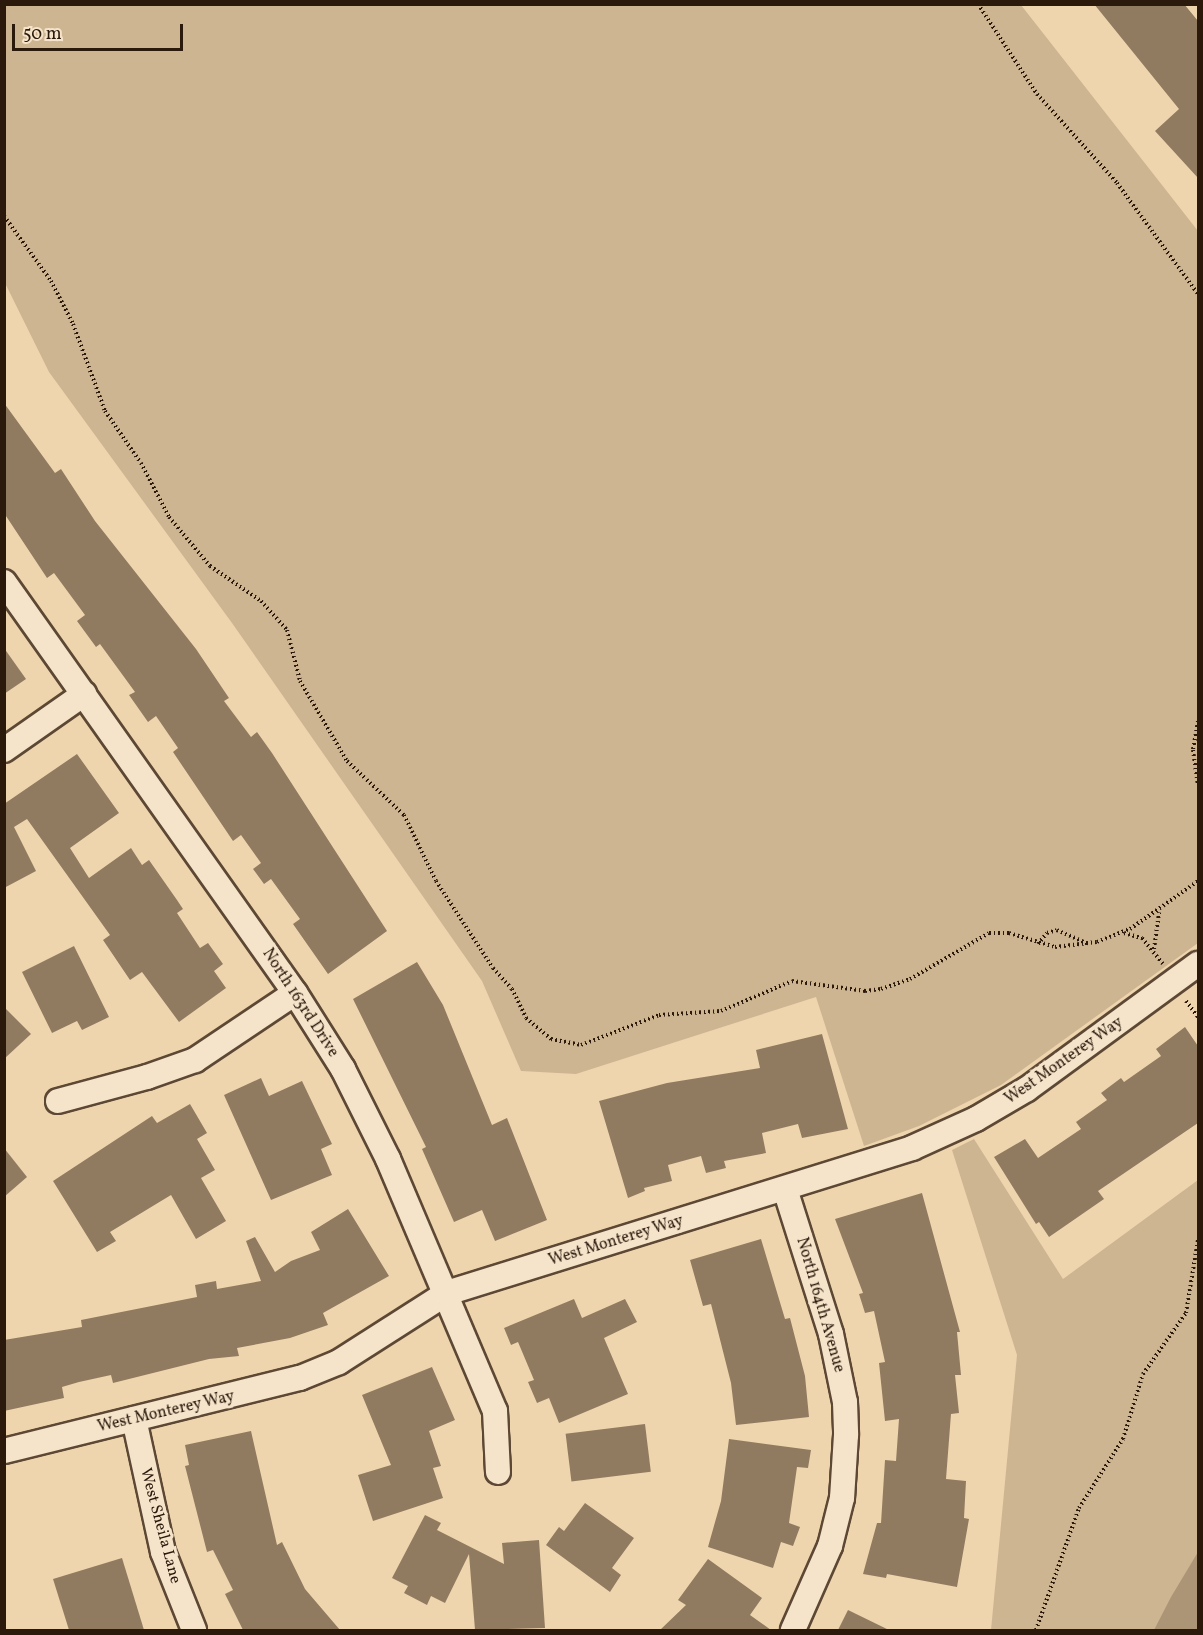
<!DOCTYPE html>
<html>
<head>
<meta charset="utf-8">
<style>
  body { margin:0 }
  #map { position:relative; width:1203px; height:1635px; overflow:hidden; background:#efd5ae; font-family:Vollkorn,serif }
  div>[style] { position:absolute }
  .green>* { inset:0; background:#ceb592 }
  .water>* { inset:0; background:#ac9577 }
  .building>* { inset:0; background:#917b60; transform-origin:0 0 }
  .path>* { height:4px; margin-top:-2px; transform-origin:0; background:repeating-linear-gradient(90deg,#2b190c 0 1.5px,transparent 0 4.5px) }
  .roads { filter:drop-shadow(2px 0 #5c4834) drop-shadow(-2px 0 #5c4834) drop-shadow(0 2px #5c4834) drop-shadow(0 -2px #5c4834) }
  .minor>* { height:24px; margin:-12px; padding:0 12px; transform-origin:12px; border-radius:12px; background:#f5e4ca }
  span { translate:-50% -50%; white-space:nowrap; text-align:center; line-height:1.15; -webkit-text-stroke:6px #f5e4ca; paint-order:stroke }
  .street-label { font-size:16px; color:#2b190c }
  .frame { position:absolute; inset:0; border:6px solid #2b190c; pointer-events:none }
  .scale { position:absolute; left:12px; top:24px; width:171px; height:27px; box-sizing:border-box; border:3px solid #2b190c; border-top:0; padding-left:8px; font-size:18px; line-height:21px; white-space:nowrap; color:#2b190c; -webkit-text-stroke:4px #f5e4ca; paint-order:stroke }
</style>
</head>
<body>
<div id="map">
  <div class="green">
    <i style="clip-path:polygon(5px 4px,1021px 5px,1198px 231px,1198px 943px,1001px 1085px,919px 1126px,864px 1146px,816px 997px,576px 1074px,521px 1071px,482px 981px,232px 623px,49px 372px,5px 283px)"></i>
    <i style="clip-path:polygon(974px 1139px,1063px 1279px,1198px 1180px,1198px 1630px,991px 1630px,1017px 1355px,952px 1150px)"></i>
  </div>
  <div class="water">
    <i style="clip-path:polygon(1198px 1552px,1198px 1630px,1154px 1630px,1171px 1597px)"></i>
  </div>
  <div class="building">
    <i style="clip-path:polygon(1094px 4px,1184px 4px,1198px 21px,1198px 178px,1155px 131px,1179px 109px)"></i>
    <i style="clip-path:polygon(4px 403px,55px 473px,61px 469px,95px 521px,196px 649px,229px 698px,224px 701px,251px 737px,257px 732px,272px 753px,387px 931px,328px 974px,293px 924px,300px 919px,271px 879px,264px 884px,253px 869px,261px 863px,241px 835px,233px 841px,173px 752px,178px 748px,156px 716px,148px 722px,129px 695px,135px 692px,100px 644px,96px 647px,77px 621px,85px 615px,54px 573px,47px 578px,4px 513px)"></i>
    <i style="clip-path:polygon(4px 648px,26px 679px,4px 694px)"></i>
    <i style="clip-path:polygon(77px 754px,119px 813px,70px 848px,89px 878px,131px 848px,142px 865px,149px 860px,177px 900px,183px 909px,177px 913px,200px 948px,208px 943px,223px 964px,214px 971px,226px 988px,179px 1022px,142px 972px,130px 980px,103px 940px,110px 935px,27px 819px,14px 827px,36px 871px,4px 888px,4px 804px)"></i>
    <i style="clip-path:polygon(74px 946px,109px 1017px,82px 1030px,77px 1021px,52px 1033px,22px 972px)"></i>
    <i style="clip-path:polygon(417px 962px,443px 1005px,492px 1125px,507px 1118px,547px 1220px,495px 1241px,482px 1210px,454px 1222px,422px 1149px,426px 1147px,353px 999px)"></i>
    <i style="clip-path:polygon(4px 1007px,31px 1034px,4px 1059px)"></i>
    <i style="clip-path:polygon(1185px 1027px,1198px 1046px,1198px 1123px,1098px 1191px,1104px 1199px,1049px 1237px,1039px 1222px,1036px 1224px,994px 1157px,1025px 1139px,1038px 1158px,1081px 1129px,1076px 1122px,1107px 1100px,1101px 1093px,1121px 1078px,1124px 1082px,1161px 1056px,1156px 1049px)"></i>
    <i style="clip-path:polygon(822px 1034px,848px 1129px,802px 1138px,798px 1124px,762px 1133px,766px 1153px,724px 1161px,726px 1168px,706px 1173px,701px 1156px,668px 1165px,672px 1181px,644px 1188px,645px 1191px,628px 1198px,599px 1101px,667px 1083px,760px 1068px,756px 1050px)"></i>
    <i style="clip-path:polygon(261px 1078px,269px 1096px,302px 1081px,332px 1144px,321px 1149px,332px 1175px,271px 1200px,224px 1095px)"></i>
    <i style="clip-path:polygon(190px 1104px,207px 1133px,197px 1139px,215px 1170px,201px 1178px,226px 1221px,196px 1239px,171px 1195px,110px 1232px,116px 1241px,97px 1252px,53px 1181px,152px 1116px,157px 1123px)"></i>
    <i style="clip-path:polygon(4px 1148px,27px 1177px,4px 1197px)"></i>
    <i style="clip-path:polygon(922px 1193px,960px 1332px,957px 1332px,961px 1375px,955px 1375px,959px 1413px,951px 1414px,946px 1479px,966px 1481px,964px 1518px,969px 1519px,957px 1587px,887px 1574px,886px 1578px,863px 1574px,877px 1523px,881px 1523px,885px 1460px,896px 1461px,899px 1419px,885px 1421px,879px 1363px,885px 1362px,874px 1311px,865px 1313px,859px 1294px,863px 1293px,835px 1219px)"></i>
    <i style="clip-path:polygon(348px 1209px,389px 1276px,323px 1313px,328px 1325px,290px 1338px,237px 1348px,239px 1356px,209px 1359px,113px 1383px,111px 1375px,79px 1382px,62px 1387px,64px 1398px,4px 1411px,4px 1340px,82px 1327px,81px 1320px,197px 1297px,195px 1285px,216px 1281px,217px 1289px,261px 1281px,246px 1241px,255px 1237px,275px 1272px,291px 1261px,320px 1250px,311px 1232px)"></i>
    <i style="clip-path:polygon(761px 1239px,785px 1319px,790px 1318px,805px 1376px,809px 1417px,736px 1425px,731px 1383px,711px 1304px,703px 1306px,690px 1260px)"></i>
    <i style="clip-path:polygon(574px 1299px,582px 1318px,625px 1299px,637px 1322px,604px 1338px,628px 1394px,559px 1423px,549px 1398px,537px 1403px,528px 1382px,534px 1380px,518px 1342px,511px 1345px,504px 1328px)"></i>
    <i style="clip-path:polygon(432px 1367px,455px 1420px,429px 1431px,441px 1466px,433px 1468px,443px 1498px,373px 1521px,358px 1475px,391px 1465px,362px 1395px)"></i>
    <i style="left:645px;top:1424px;width:48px;height:80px;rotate:83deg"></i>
    <i style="clip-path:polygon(251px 1431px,277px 1545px,282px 1542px,305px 1589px,340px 1630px,243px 1630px,225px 1594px,233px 1590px,213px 1550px,207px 1552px,185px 1466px,189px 1465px,185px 1445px)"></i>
    <i style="clip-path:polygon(729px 1439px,811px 1450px,808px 1468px,797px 1467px,789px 1523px,800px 1527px,793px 1546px,781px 1542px,773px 1568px,708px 1547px,721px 1501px)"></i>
    <i style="clip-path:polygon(585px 1503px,634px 1538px,612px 1568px,621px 1575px,610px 1592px,546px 1545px,559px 1527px,564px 1531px)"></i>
    <i style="clip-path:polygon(425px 1515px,441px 1523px,437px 1530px,504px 1564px,502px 1543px,539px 1540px,545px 1628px,475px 1630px,469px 1554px,445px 1603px,431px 1596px,427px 1605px,404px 1593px,408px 1586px,392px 1578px)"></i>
    <i style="clip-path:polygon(122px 1558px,144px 1630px,69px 1630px,53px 1579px)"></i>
    <i style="clip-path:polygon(708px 1559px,762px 1598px,750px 1615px,771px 1630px,660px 1630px,686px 1605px,678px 1600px)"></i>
    <i style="clip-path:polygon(848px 1610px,889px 1630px,838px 1630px)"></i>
  </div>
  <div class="path">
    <i style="left:978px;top:4px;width:108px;rotate:56.8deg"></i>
    <i style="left:1037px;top:94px;width:120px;rotate:48deg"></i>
    <i style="left:1117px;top:183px;width:137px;rotate:53.9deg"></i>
    <i style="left:4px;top:216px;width:80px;rotate:54.1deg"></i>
    <i style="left:51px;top:281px;width:48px;rotate:62.9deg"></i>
    <i style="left:73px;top:324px;width:93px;rotate:69.8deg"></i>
    <i style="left:105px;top:411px;width:63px;rotate:55.3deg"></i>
    <i style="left:141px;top:463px;width:61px;rotate:62.6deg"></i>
    <i style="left:169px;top:517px;width:64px;rotate:50.1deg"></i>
    <i style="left:210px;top:566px;width:62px;rotate:34.5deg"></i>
    <i style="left:261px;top:601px;width:39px;rotate:48deg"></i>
    <i style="left:287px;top:630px;width:53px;rotate:75.7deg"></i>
    <i style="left:300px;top:681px;width:93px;rotate:59.6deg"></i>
    <i style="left:347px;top:761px;width:79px;rotate:43.5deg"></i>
    <i style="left:404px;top:815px;width:73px;rotate:64.1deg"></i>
    <i style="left:436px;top:881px;width:104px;rotate:56.8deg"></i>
    <i style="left:493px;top:968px;width:28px;rotate:48deg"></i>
    <i style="left:512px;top:989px;width:32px;rotate:64deg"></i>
    <i style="left:526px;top:1018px;width:33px;rotate:40deg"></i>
    <i style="left:551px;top:1039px;width:31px;rotate:11deg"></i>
    <i style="left:581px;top:1045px;width:84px;rotate:-21deg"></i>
    <i style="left:659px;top:1015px;width:62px;rotate:-3.7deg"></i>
    <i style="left:721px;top:1011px;width:77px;rotate:-22.9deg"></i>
    <i style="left:792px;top:981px;width:74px;rotate:7.8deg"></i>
    <i style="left:865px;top:991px;width:16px;rotate:-7deg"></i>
    <i style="left:881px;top:989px;width:31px;rotate:-19deg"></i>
    <i style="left:910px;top:979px;width:91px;rotate:-30.2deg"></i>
    <i style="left:989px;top:933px;width:20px"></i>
    <i style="left:1009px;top:933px;width:48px;rotate:16.9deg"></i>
    <i style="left:1055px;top:947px;width:42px;rotate:-6.8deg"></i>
    <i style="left:1097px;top:942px;width:35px;rotate:-22deg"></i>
    <i style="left:1130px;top:929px;width:83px;rotate:-35.2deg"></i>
    <i style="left:1198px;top:721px;width:29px;rotate:100deg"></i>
    <i style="left:1193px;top:750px;width:35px;rotate:82deg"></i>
    <i style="left:1124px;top:933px;width:19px;rotate:16deg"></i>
    <i style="left:1142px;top:938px;width:33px;rotate:51deg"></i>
    <i style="left:1038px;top:944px;width:14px;rotate:-51deg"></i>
    <i style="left:1047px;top:933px;width:10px;rotate:-17deg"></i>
    <i style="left:1057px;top:930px;width:34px;rotate:24deg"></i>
    <i style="left:1154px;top:949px;width:37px;rotate:-82deg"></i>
    <i style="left:1186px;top:1001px;width:20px;rotate:53deg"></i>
    <i style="left:1036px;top:1630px;width:129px;rotate:-70.6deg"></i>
    <i style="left:1079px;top:1508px;width:82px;rotate:-57.5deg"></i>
    <i style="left:1123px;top:1439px;width:68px;rotate:-72.9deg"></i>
    <i style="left:1143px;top:1374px;width:75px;rotate:-54.8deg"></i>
    <i style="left:1186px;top:1313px;width:74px;rotate:-80.7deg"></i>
  </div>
  <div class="roads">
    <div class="minor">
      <i style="left:4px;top:582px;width:504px;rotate:54.7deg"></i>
      <i style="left:295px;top:993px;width:90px;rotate:57.7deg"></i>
      <i style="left:343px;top:1069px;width:101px;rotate:63.4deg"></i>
      <i style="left:388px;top:1159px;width:274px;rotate:67deg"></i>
      <i style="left:495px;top:1411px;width:61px;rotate:87.2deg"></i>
      <i style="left:4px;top:750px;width:98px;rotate:-35deg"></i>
      <i style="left:58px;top:1101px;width:92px;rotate:-15.1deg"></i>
      <i style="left:147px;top:1077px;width:51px;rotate:-19.5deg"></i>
      <i style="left:195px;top:1060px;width:120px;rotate:-33.8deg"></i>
      <i style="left:785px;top:1189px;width:152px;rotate:72.4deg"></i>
      <i style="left:831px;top:1334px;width:69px;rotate:78.4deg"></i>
      <i style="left:845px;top:1402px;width:33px;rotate:88deg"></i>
      <i style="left:846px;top:1435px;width:63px;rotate:93.6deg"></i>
      <i style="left:842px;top:1498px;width:49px;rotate:104deg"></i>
      <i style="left:830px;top:1546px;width:92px;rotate:113.8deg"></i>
      <i style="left:134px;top:1419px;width:136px;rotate:77.7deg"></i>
      <i style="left:163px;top:1552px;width:84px;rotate:68.3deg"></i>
      <i style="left:4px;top:1451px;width:305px;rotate:-13.9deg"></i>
      <i style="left:300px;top:1378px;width:42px;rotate:-22.3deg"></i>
      <i style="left:339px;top:1362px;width:128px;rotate:-32.6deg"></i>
      <i style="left:447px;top:1293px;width:487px;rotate:-17.3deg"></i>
      <i style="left:912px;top:1148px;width:70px;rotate:-24.4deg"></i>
      <i style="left:976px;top:1119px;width:59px;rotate:-30.5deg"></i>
      <i style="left:1027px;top:1089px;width:212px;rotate:-36.2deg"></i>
    </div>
  </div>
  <div class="street-label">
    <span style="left:300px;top:1003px;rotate:57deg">North 163rd Drive</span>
    <span style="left:1064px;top:1061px;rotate:-35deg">West Monterey Way</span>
    <span style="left:616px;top:1241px;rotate:-17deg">West Monterey Way</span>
    <span style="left:820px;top:1305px;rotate:74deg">North 164th Avenue</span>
    <span style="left:166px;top:1412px;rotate:-13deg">West Monterey Way</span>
    <span style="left:160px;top:1526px;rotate:75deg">West Sheila Lane</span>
  </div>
  <div class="frame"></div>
  <div class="scale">50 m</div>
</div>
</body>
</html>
